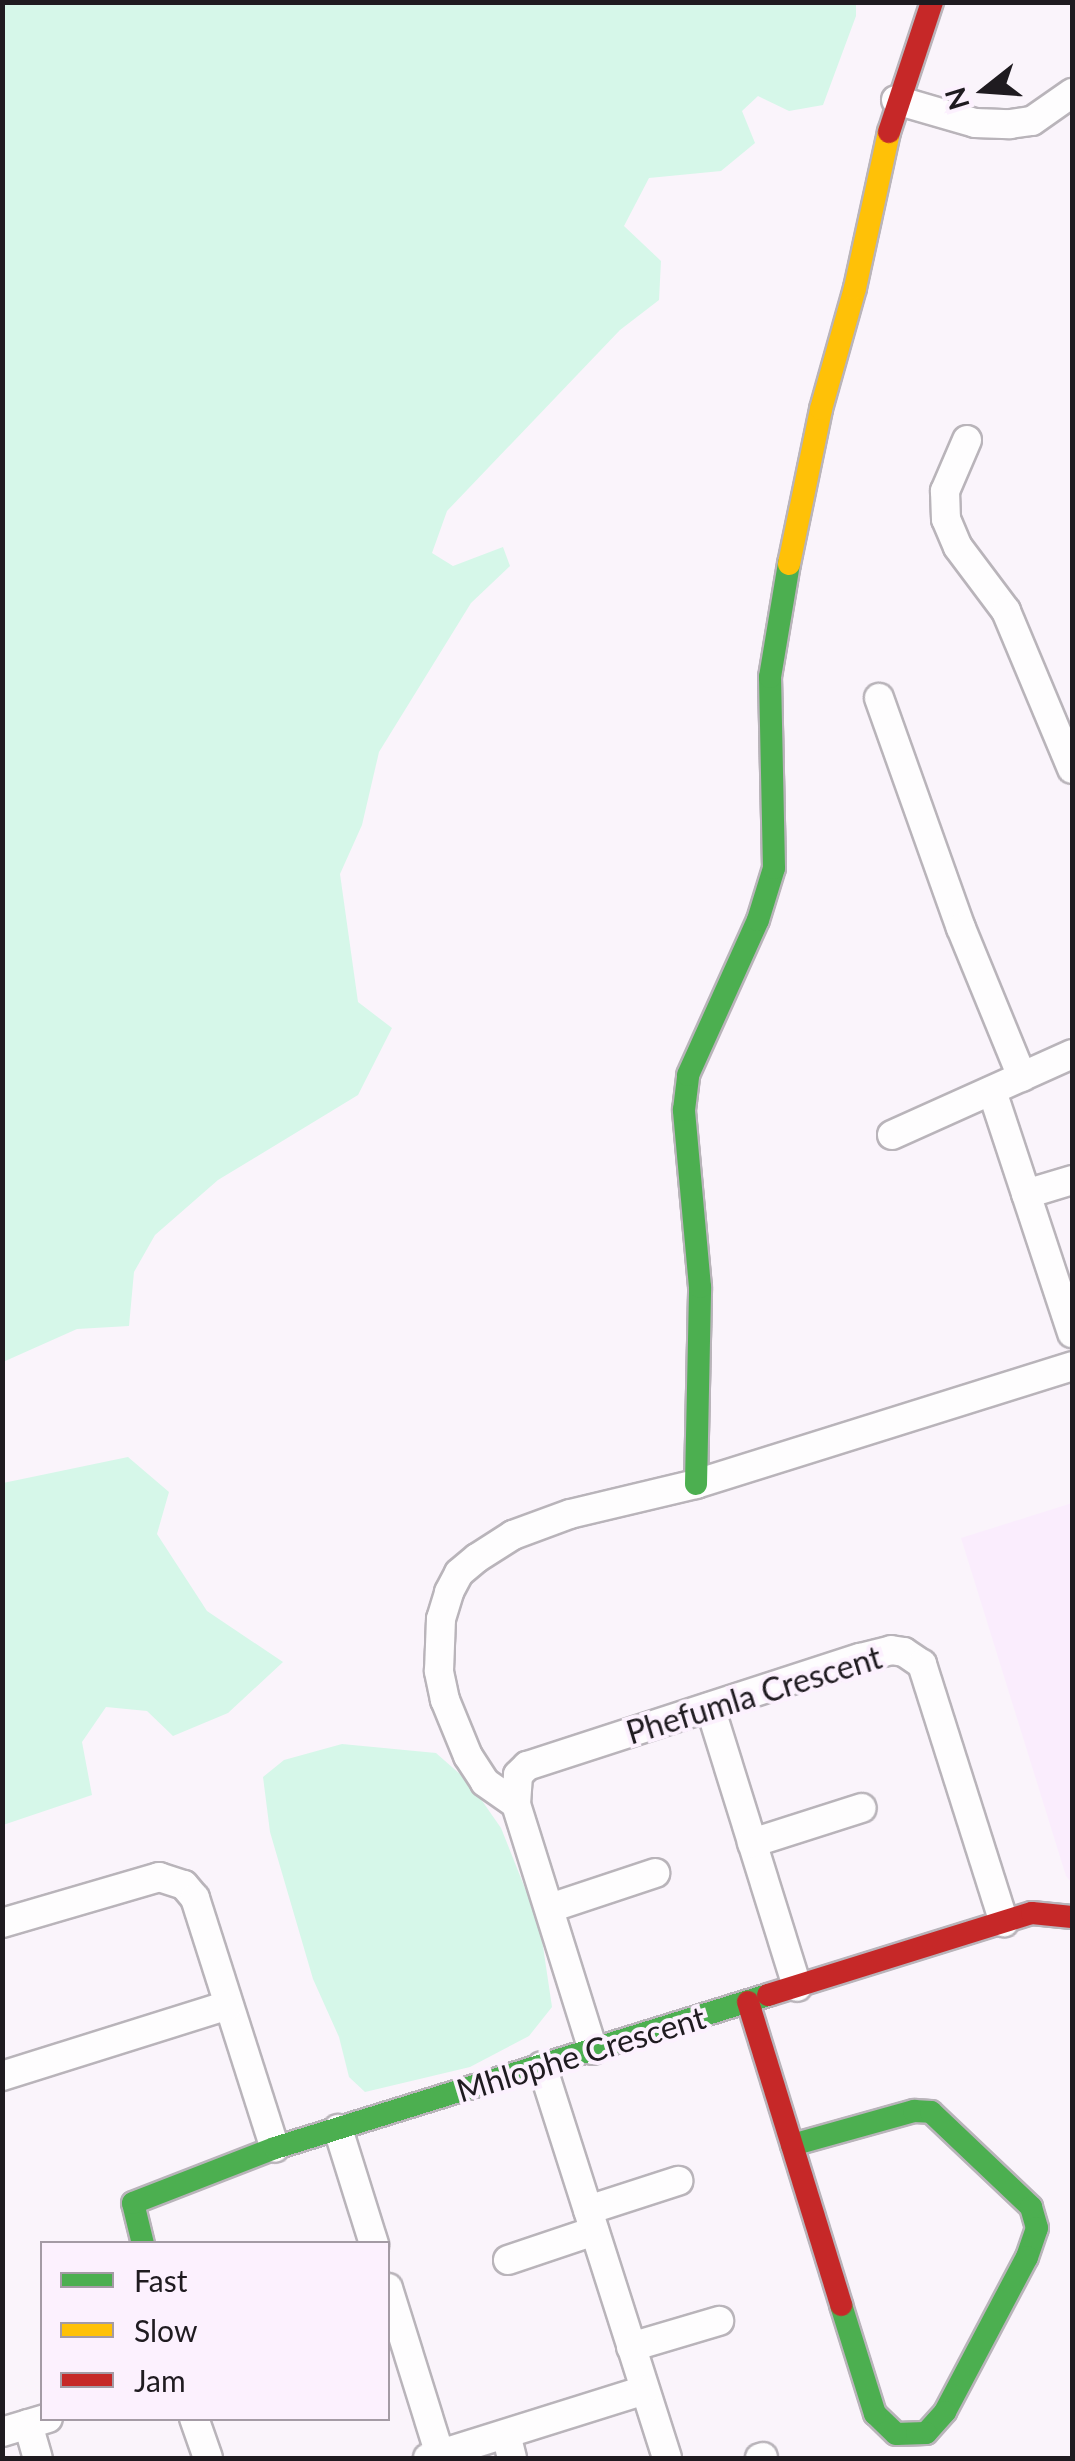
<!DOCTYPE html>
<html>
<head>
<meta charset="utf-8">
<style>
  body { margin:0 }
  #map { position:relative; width:1075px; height:2461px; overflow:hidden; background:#faf4fb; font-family:Lato,sans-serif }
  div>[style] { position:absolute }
  .built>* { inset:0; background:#faedfd }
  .green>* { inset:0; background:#d6f7e9 }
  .roads { filter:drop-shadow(2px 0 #b9b4ba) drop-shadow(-2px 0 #b9b4ba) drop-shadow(0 2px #b9b4ba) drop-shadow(0 -2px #b9b4ba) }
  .street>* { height:28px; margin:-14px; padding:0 14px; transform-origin:14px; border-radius:14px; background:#fefdfe }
  .fast>* { height:22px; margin:-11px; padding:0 11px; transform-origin:11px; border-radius:11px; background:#4caf50 }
  .slow>* { height:22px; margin:-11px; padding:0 11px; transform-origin:11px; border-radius:11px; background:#ffc107 }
  .jam>* { height:22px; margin:-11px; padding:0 11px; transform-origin:11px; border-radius:11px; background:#c62828 }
  span { translate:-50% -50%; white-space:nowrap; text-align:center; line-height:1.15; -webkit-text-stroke:8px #fcf1fe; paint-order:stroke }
  .street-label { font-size:32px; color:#1f1b20 }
  .frame { position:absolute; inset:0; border:5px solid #1f1b20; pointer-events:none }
  .legend { position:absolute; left:40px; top:2241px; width:350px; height:180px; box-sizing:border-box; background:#fcf1fe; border:2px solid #a49ba5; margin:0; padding:12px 18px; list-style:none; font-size:30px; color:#1f1b20 }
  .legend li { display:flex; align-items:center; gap:20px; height:50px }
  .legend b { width:50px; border:2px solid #a49ba5 }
  .north { position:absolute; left:935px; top:40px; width:100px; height:100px; -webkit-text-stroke:8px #fcf1fe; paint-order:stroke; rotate:253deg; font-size:28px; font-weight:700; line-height:40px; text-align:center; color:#1f1b20 }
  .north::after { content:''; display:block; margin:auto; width:35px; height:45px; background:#1f1b20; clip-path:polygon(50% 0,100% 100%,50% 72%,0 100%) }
</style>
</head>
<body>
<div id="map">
  <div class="built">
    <i style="clip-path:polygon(1072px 1503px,1072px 1883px,1066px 1876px,961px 1538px)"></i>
  </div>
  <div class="green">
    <i style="clip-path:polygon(856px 3px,856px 16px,823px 105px,789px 111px,758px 96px,742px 111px,755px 143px,721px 171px,649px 178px,624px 226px,661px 261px,659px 300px,620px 330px,447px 511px,432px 553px,453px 566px,503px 547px,510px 566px,471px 603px,379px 752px,362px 825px,340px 874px,358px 1002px,392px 1028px,358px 1095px,218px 1180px,155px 1235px,134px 1272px,129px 1326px,77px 1329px,3px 1362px,3px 3px)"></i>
    <i style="clip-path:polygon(128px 1457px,169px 1492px,157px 1534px,207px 1611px,283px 1662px,228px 1713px,173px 1736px,147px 1711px,106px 1707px,82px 1742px,92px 1795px,3px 1825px,3px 1483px)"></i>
    <i style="clip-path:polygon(342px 1744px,436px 1753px,469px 1782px,501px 1828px,540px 1926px,552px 2007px,529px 2036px,470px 2067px,365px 2092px,349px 2077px,339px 2037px,313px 1979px,270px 1832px,263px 1777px,284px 1760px)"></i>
  </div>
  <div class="roads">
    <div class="street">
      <i style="left:896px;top:100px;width:82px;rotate:16.2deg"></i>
      <i style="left:975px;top:123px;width:35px;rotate:2deg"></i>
      <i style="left:1010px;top:124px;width:22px;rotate:-8deg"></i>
      <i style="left:1032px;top:121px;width:49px;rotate:-35deg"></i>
      <i style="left:967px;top:440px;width:56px;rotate:113.3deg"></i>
      <i style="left:945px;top:491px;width:28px;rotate:88deg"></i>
      <i style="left:946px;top:519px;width:30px;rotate:67deg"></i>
      <i style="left:958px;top:547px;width:80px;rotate:53.1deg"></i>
      <i style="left:1006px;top:611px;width:171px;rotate:67.3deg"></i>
      <i style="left:879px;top:698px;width:244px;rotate:70.4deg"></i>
      <i style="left:961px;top:928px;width:161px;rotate:67.7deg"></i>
      <i style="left:992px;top:1091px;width:255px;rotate:71.7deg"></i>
      <i style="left:892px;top:1135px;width:197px;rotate:-24.2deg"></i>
      <i style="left:1026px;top:1194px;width:48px;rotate:-16.9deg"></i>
      <i style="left:710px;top:1707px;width:293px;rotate:72.7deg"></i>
      <i style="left:516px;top:1804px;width:38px;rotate:-145deg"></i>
      <i style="left:485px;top:1782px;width:31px;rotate:-123deg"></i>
      <i style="left:468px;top:1756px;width:61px;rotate:-112.3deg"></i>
      <i style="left:445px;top:1700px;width:30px;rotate:-102deg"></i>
      <i style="left:439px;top:1671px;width:52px;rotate:-87.8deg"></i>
      <i style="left:441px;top:1619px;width:28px;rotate:-73deg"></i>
      <i style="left:449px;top:1592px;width:21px;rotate:-62deg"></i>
      <i style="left:459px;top:1573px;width:23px;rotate:-40deg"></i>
      <i style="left:477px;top:1558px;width:43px;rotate:-32.6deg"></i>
      <i style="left:513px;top:1535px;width:61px;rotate:-20.2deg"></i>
      <i style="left:570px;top:1514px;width:130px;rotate:-13.4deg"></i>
      <i style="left:696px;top:1484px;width:394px;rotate:-17.4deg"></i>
      <i style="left:752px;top:1843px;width:115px;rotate:-17.7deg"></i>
      <i style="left:550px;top:1908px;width:111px;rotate:-18.4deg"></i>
      <i style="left:2px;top:1923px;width:164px;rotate:-16.3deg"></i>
      <i style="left:159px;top:1877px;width:26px;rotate:18deg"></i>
      <i style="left:184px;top:1885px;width:17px;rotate:50deg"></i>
      <i style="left:195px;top:1898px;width:262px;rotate:72.3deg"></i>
      <i style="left:593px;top:2050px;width:258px;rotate:-107.4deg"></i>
      <i style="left:516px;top:1804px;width:29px;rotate:-86deg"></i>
      <i style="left:518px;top:1775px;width:13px;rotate:-45deg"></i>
      <i style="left:527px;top:1766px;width:350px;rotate:-18deg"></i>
      <i style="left:860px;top:1658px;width:32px;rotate:-14deg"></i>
      <i style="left:891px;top:1650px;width:13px;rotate:9deg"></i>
      <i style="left:904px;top:1652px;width:22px;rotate:34deg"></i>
      <i style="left:922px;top:1664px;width:271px;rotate:72.4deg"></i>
      <i style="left:542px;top:2066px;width:411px;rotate:72.3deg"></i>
      <i style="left:2px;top:2076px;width:237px;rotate:-17.4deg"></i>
      <i style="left:338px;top:2129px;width:121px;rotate:72.6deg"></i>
      <i style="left:588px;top:2210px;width:95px;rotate:-17.9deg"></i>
      <i style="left:508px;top:2260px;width:91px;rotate:-18.6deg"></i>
      <i style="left:388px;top:2288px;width:175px;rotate:72.7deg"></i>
      <i style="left:631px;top:2347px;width:92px;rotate:-16.5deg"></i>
      <i style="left:194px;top:2418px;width:42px;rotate:70.7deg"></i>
      <i style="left:28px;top:2424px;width:35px;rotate:74deg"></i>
      <i style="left:2px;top:2432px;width:48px;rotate:-16.9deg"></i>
      <i style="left:506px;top:2434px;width:25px;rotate:76deg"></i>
      <i style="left:428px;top:2458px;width:227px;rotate:-17.4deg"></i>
      <i style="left:760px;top:2458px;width:3px;rotate:-18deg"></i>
    </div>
    <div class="fast">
      <i style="left:696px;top:1484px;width:197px;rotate:-88.8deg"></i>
      <i style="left:700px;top:1287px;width:178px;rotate:-95.2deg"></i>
      <i style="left:684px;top:1110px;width:35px;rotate:-83deg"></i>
      <i style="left:688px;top:1075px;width:170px;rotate:-65.7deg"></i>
      <i style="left:758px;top:920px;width:54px;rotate:-72.9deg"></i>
      <i style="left:774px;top:868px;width:191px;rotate:-91.2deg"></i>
      <i style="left:770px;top:677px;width:115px;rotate:-80.5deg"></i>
      <i style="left:792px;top:2145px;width:127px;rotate:-15.6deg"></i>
      <i style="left:914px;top:2111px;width:17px;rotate:3deg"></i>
      <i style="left:931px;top:2112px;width:138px;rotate:43.5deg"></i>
      <i style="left:1031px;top:2207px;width:22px;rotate:74deg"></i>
      <i style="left:1037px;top:2228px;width:31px;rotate:109deg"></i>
      <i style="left:1027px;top:2257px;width:175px;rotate:117.9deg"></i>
      <i style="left:945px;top:2412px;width:28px;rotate:132deg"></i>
      <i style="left:926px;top:2433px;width:30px;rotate:178deg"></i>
      <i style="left:896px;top:2434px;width:29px;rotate:-136deg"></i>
      <i style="left:875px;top:2414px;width:114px;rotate:-107.3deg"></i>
      <i style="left:143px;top:2244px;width:42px;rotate:-103.7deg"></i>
      <i style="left:133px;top:2203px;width:152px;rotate:-21.2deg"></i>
      <i style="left:275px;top:2148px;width:516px;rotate:-17.24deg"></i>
    </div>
    <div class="slow">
      <i style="left:789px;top:564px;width:158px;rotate:-78.3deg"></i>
      <i style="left:821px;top:409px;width:126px;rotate:-74.3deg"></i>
      <i style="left:855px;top:288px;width:160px;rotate:-77.7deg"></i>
    </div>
    <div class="jam">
      <i style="left:889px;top:132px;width:137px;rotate:-71.7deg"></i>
      <i style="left:768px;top:1995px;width:276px;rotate:-17.3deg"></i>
      <i style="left:1032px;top:1913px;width:40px;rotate:5.7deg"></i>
      <i style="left:748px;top:2002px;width:317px;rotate:72.9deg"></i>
    </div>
  </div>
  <div class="street-label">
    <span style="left:754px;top:1695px;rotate:-17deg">Phefumla Crescent</span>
    <span style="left:581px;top:2054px;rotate:-17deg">Mhlophe Crescent</span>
  </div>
  <div class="frame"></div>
  <ul class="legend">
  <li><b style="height:12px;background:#4caf50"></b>Fast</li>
  <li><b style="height:12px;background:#ffc107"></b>Slow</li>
  <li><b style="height:12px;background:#c62828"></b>Jam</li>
  </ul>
  <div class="north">N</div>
</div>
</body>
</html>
